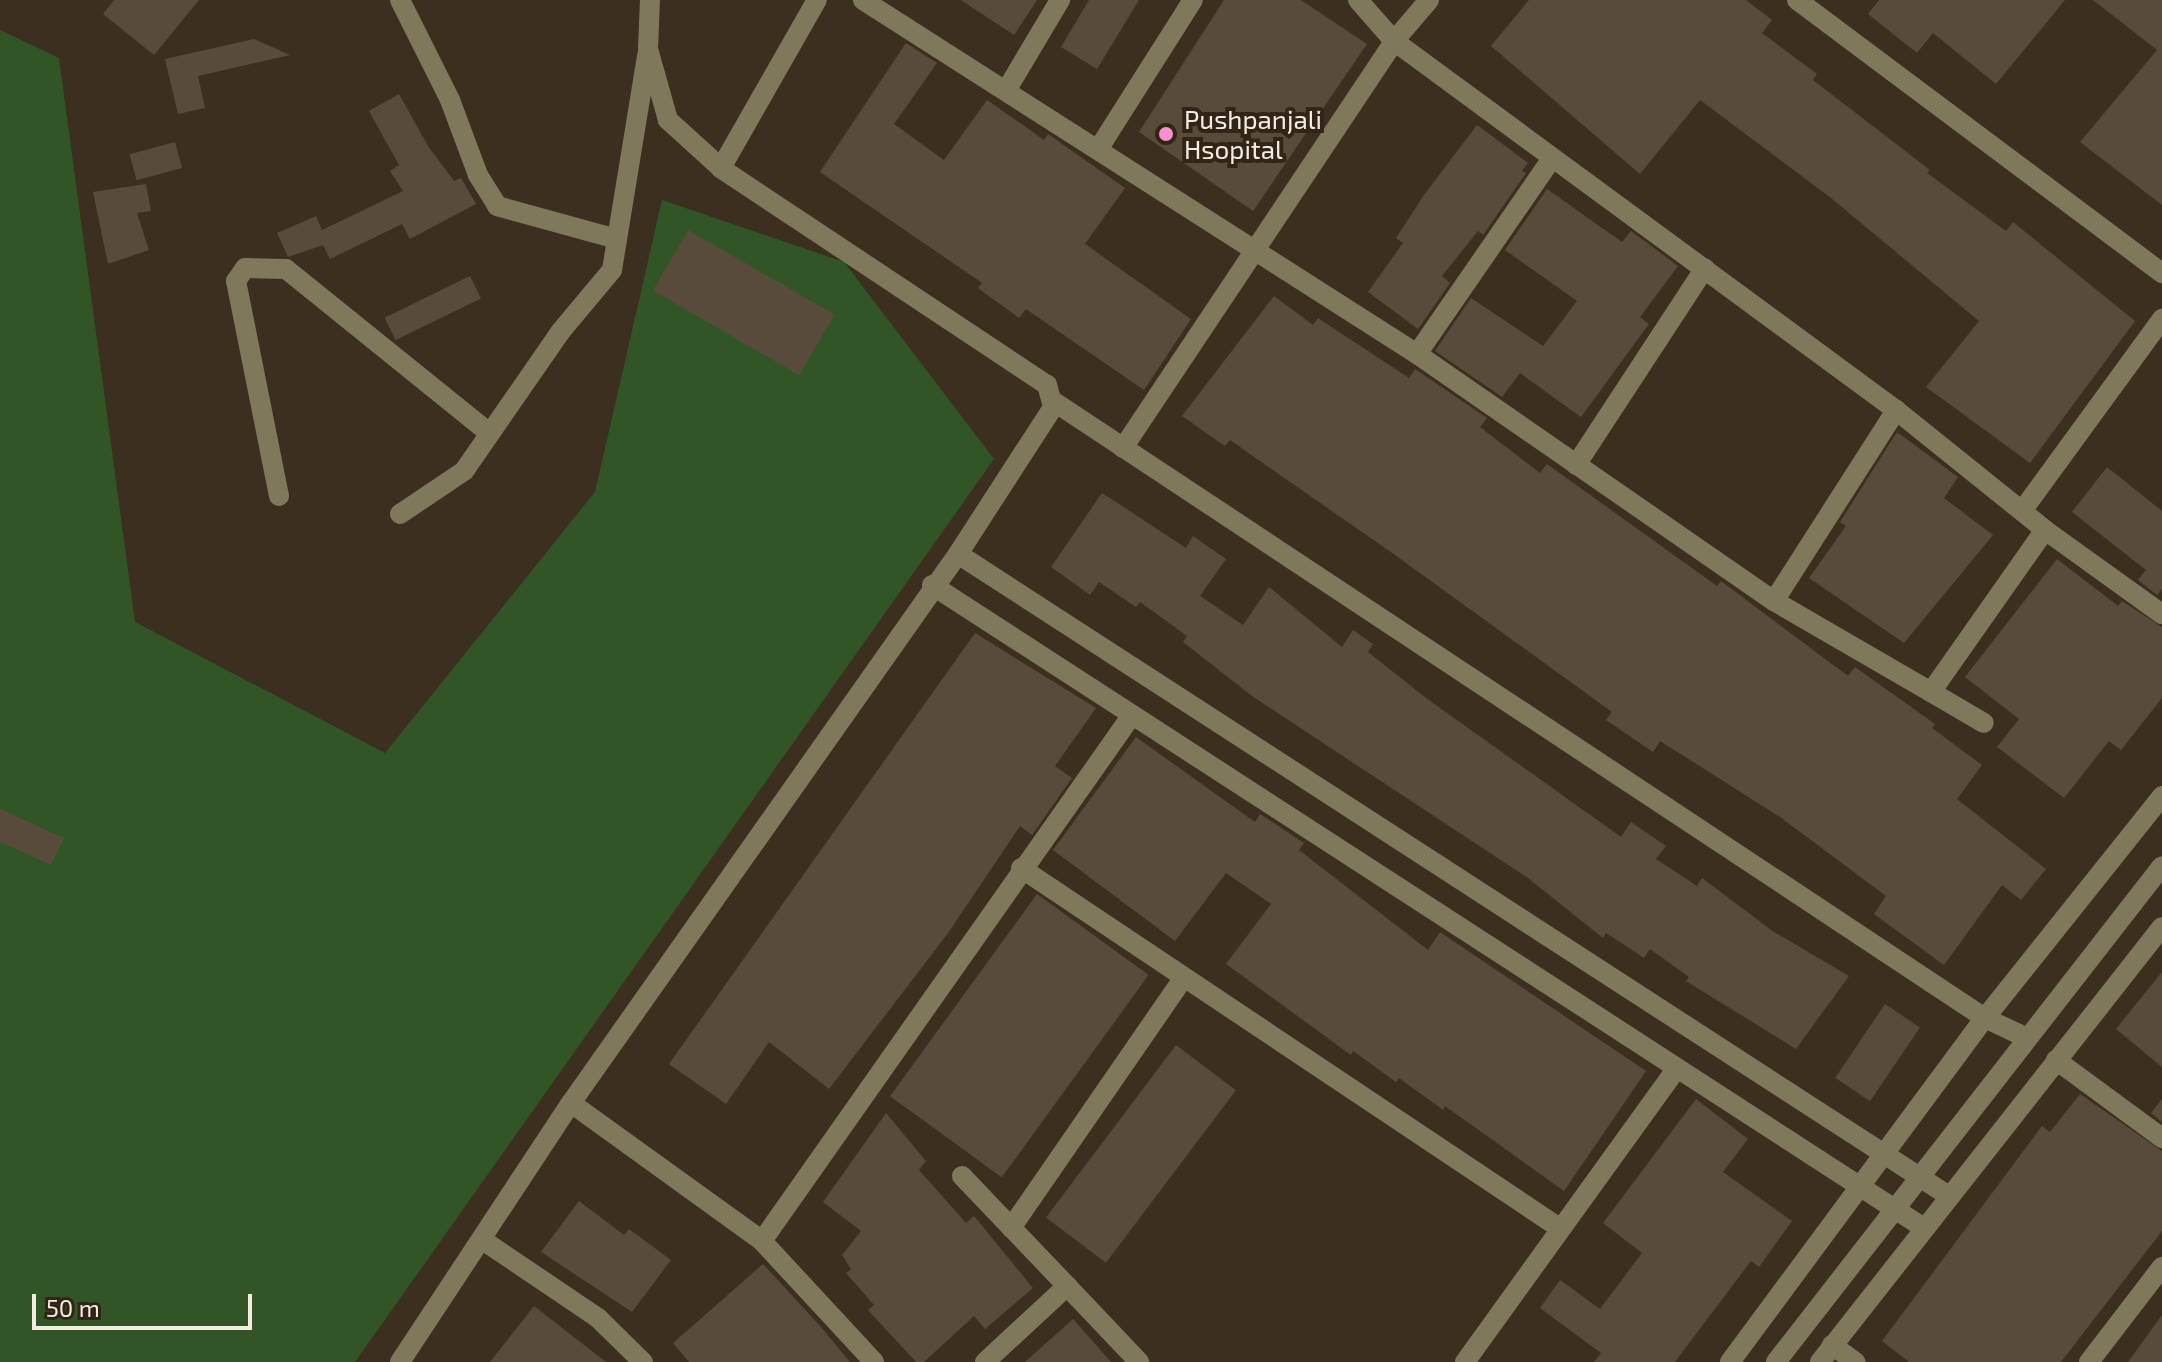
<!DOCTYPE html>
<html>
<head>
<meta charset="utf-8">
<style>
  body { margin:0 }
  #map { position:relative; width:2162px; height:1362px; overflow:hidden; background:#3c2f20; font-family:"Exo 2",sans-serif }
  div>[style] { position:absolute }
  .green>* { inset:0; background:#325526 }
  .building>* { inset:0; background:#594b3b; transform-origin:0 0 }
  .minor>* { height:20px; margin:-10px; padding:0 10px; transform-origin:10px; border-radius:10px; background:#80785b }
  .dots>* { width:22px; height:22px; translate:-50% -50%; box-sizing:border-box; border:4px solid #322517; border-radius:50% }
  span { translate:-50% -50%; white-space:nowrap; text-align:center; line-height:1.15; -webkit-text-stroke:8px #322517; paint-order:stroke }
  .poi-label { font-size:26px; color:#f4ece3 }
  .left { translate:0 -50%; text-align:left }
  .scale { position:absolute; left:32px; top:1294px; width:220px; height:36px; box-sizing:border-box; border:4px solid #f4ece3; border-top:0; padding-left:10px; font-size:24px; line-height:28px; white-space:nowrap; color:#f4ece3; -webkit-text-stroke:6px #322517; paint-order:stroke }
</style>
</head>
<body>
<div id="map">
  <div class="green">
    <i style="clip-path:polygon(0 30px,59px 58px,135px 622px,385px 753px,595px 492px,662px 200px,844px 262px,994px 459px,355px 1362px,0 1362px)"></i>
  </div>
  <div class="building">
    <i style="clip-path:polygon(114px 0,199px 0,154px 55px,103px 14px)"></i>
    <i style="clip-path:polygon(961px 0,1037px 0,1014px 35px)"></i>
    <i style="clip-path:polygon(1089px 0,1139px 0,1097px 69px,1061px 47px)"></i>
    <i style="clip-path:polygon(1224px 0,1301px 0,1367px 44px,1253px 211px,1139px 132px)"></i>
    <i style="clip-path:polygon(1529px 0,1746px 0,1772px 20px,1762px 33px,1817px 74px,1813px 80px,1930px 170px,1927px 173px,2006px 231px,2013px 222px,2135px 321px,2030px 463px,1926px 387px,1979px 321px,1831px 198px,1700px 100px,1640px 174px,1491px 46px)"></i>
    <i style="clip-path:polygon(1879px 0,2065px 0,1996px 84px,1933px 33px,1917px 53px,1868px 14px)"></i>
    <i style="clip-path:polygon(2093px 0,2162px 0,2162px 205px,2080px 142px,2157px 50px)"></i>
    <i style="clip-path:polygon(254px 39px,290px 55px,198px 76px,205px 108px,178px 114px,165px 59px)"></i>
    <i style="clip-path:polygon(906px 43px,937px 63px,894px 124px,944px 160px,987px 100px,1044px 140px,1048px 134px,1125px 188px,1085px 244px,1191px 319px,1144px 390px,1026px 309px,1019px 318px,978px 288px,982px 283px,820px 172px)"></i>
    <i style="clip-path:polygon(399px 94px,428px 146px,454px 181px,461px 178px,476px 204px,410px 239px,402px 224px,330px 259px,323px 245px,288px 257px,277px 233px,316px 216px,322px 230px,403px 191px,390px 171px,399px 165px,369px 111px)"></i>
    <i style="clip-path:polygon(1477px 125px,1528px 163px,1522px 171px,1526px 173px,1483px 235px,1478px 231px,1442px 276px,1450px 283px,1418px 329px,1368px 292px,1403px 243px,1396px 238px,1424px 195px)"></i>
    <i style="left:175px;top:142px;width:27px;height:47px;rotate:75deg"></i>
    <i style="clip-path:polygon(146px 184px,151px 211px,137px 213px,149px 250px,108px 264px,93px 192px)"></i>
    <i style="clip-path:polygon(1547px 189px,1622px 242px,1631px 231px,1678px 266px,1640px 317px,1649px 324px,1581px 417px,1520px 373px,1502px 397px,1435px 351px,1471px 298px,1543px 346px,1577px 301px,1505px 250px)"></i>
    <i style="left:688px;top:230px;width:169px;height:70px;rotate:30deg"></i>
    <i style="left:470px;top:276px;width:25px;height:95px;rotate:64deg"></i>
    <i style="clip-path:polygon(1274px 296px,1313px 325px,1318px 318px,1409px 378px,1415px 369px,1487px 418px,1480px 427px,1540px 473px,1547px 464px,1717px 586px,1721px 581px,1848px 676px,1855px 667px,1935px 724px,1932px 728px,1982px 765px,1957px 799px,2046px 869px,2021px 900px,2002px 885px,1944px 965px,1874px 914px,1886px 896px,1780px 817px,1660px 741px,1653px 752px,1606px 720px,1612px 712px,1395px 555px,1230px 440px,1225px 446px,1182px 416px)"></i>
    <i style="clip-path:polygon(1897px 432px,1958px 477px,1944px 498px,1993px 535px,1904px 643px,1809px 578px,1846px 526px,1840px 522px)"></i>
    <i style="clip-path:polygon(2107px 467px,2162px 511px,2162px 589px,2157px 595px,2138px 580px,2146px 570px,2072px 512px)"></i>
    <i style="clip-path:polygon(1102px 493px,1186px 548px,1193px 536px,1226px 559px,1200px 596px,1243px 625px,1269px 587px,1342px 647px,1353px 630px,1373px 644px,1368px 652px,1426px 698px,1621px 837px,1631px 822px,1666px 846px,1656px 859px,1697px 886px,1702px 878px,1774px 932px,1849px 976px,1796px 1049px,1686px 981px,1689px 977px,1650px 949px,1644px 958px,1606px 933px,1603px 938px,1528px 878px,1252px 696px,1183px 642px,1187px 636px,1140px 602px,1136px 607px,1099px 582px,1090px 595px,1051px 567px)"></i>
    <i style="clip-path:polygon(2057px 559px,2118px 606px,2122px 601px,2162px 627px,2162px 698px,2121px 750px,2109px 741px,2064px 798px,1997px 747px,2019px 719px,1965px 677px)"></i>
    <i style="clip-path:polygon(975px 633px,1096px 708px,1055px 766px,1072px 778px,1032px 835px,1020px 826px,948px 933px,829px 1089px,769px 1042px,726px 1104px,669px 1064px)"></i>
    <i style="clip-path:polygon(1136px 737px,1255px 822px,1260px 814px,1304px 843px,1299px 850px,1428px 950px,1440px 932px,1646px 1071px,1564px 1191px,1445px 1106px,1443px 1110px,1399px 1078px,1396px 1082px,1353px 1051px,1351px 1055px,1226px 964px,1271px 904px,1226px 873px,1175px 941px,1053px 850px)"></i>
    <i style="clip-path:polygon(0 809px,64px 838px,51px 865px,0 842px)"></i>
    <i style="left:1037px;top:894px;width:138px;height:250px;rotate:36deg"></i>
    <i style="clip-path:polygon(2162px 972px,2162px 1067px,2116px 1029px)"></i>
    <i style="left:1885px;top:1004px;width:42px;height:89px;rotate:34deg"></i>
    <i style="left:1176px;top:1045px;width:75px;height:216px;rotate:37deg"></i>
    <i style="clip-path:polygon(2080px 1094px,2162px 1151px,2162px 1231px,2061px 1362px,1909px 1362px,1882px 1341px,2042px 1126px,2050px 1132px)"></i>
    <i style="clip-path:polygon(1696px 1099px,1748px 1139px,1723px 1172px,1792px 1221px,1759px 1267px,1751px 1261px,1675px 1362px,1594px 1362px,1601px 1353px,1540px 1308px,1560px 1280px,1600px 1309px,1642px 1253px,1603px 1223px)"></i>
    <i style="clip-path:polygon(2162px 1099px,2162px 1122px,2151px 1113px)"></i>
    <i style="clip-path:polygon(886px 1113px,926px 1161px,919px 1170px,966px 1223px,974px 1216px,1033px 1288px,985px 1329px,974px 1316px,924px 1362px,916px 1362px,868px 1310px,874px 1305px,846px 1273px,851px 1269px,842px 1255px,861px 1231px,823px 1202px)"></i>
    <i style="clip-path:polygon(579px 1201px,624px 1235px,629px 1229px,671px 1260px,632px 1312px,541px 1252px)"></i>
    <i style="clip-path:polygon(763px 1264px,821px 1327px,850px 1362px,689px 1362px,673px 1343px)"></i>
    <i style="clip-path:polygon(534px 1306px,606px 1362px,490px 1362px)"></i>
    <i style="clip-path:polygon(2162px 1315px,2162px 1362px,2128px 1362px)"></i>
    <i style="clip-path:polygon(1073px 1319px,1111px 1362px,1025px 1362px)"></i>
  </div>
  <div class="minor">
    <i style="left:400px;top:0;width:112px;rotate:63.4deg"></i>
    <i style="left:450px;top:100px;width:80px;rotate:69.5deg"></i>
    <i style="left:478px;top:175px;width:36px;rotate:58deg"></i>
    <i style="left:497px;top:206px;width:120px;rotate:15.4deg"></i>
    <i style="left:863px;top:0;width:657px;rotate:32.58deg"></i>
    <i style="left:1417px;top:354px;width:434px;rotate:34.7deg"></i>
    <i style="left:1774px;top:601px;width:181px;rotate:30.1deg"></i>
    <i style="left:1931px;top:692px;width:198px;rotate:-54.9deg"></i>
    <i style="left:1358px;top:0;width:55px;rotate:48.7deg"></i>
    <i style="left:1394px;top:41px;width:623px;rotate:36.32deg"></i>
    <i style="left:1896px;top:410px;width:191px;rotate:38.8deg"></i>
    <i style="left:2045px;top:530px;width:144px;rotate:35.7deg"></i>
    <i style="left:1797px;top:0;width:456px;rotate:36.8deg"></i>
    <i style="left:1007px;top:89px;width:104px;rotate:-59.2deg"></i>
    <i style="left:1099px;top:148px;width:175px;rotate:-57.6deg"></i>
    <i style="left:721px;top:168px;width:193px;rotate:-60.3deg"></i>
    <i style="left:1417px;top:354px;width:238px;rotate:-55.4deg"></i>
    <i style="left:1053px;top:401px;width:1118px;rotate:33.51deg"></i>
    <i style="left:1985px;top:1018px;width:44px;rotate:25.4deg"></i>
    <i style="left:1123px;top:448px;width:489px;rotate:-56.3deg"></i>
    <i style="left:1394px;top:41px;width:54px;rotate:-49.5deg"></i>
    <i style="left:1576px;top:465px;width:235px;rotate:-56.8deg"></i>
    <i style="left:279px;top:496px;width:219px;rotate:-101.3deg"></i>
    <i style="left:236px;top:281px;width:16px;rotate:-55deg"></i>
    <i style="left:245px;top:268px;width:41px;rotate:1.4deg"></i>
    <i style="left:286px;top:269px;width:261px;rotate:38.9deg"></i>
    <i style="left:2022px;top:511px;width:238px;rotate:-53.9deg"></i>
    <i style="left:400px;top:514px;width:77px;rotate:-33.9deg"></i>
    <i style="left:464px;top:471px;width:170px;rotate:-55.3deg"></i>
    <i style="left:561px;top:331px;width:80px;rotate:-50.1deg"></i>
    <i style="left:612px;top:270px;width:217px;rotate:-80.7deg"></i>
    <i style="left:958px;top:554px;width:1181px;rotate:32.94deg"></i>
    <i style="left:932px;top:585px;width:1182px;rotate:32.95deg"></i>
    <i style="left:1774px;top:601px;width:227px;rotate:-57.4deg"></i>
    <i style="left:1931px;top:692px;width:61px;rotate:30.3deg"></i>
    <i style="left:1021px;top:868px;width:646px;rotate:33.76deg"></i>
    <i style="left:2056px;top:1060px;width:132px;rotate:36.3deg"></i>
    <i style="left:571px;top:1103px;width:236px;rotate:35.8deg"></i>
    <i style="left:762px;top:1241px;width:165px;rotate:47.2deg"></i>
    <i style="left:962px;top:1176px;width:152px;rotate:46.3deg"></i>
    <i style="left:1011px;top:1228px;width:303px;rotate:-55.4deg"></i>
    <i style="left:484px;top:1241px;width:138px;rotate:34deg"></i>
    <i style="left:598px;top:1318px;width:63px;rotate:44.4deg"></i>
    <i style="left:762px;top:1241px;width:643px;rotate:-54.88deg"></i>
    <i style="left:1832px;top:1345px;width:29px;rotate:36deg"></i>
    <i style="left:400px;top:1362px;width:310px;rotate:-56.6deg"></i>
    <i style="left:571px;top:1103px;width:672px;rotate:-54.82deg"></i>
    <i style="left:958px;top:554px;width:175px;rotate:-57.1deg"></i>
    <i style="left:1053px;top:407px;width:23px;rotate:-105deg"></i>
    <i style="left:1047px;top:385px;width:392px;rotate:-146.4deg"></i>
    <i style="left:721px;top:168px;width:72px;rotate:-137.8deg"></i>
    <i style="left:668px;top:120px;width:74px;rotate:-105.7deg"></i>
    <i style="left:648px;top:49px;width:49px;rotate:-87.7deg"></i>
    <i style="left:985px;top:1362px;width:112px;rotate:-42.8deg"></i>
    <i style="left:1067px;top:1286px;width:105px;rotate:46.5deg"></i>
    <i style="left:1465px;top:1362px;width:362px;rotate:-54.2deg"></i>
    <i style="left:1730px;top:1362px;width:428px;rotate:-53.5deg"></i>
    <i style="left:1985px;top:1018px;width:284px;rotate:-51.4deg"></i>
    <i style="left:1776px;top:1362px;width:628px;rotate:-52.11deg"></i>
    <i style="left:1820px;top:1362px;width:553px;rotate:-51.83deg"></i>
    <i style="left:2089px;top:1362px;width:120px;rotate:-52.5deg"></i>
  </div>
  <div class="dots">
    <i style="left:1166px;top:134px;background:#f790ce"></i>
  </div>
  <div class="poi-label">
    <span class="left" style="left:1184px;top:134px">Pushpanjali<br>Hsopital</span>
  </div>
  <div class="scale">50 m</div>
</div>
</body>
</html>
